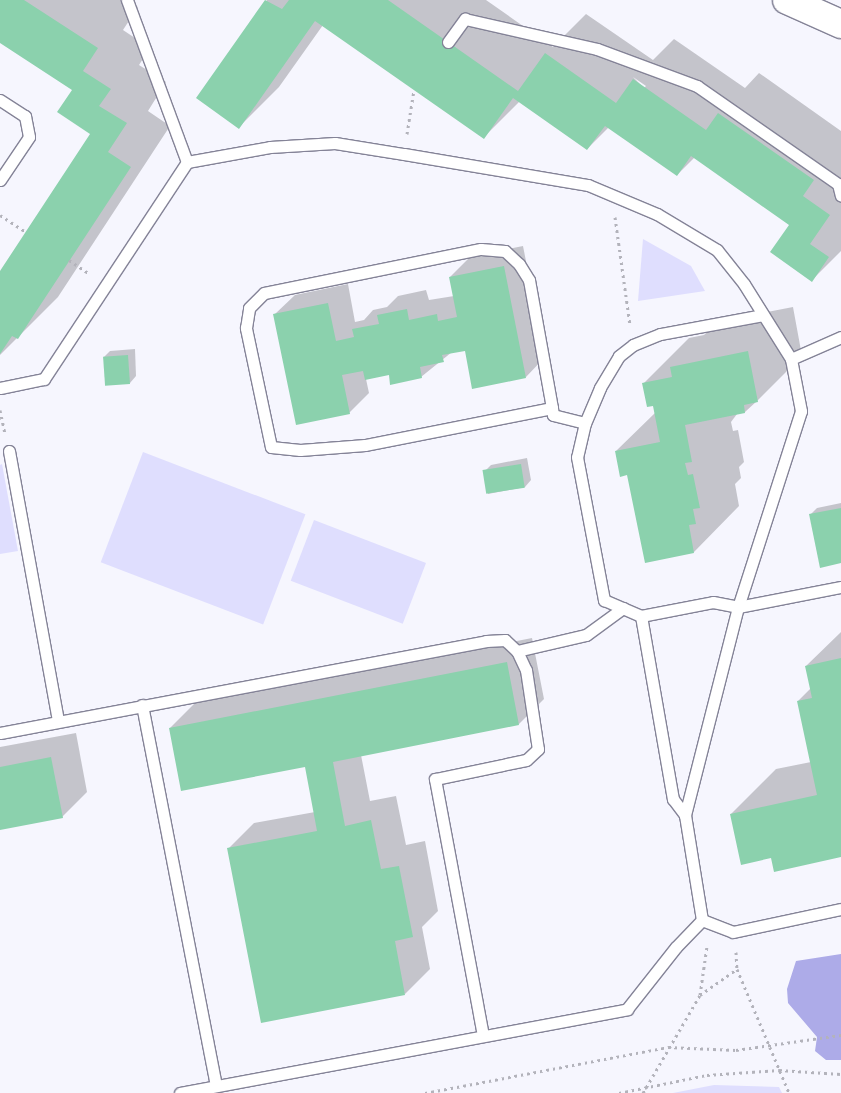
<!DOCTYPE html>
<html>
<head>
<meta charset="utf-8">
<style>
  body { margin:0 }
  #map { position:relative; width:841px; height:1093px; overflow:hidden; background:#f6f6fe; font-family:Arial,sans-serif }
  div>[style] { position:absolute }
  .green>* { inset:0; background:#dfdefe; transform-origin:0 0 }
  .forest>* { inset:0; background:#adabe8 }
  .shadow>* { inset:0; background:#0003 }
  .building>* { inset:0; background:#8bd1ad; transform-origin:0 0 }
  .path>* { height:3px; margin-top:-1.5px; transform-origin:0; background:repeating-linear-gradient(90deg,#b3b3bb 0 2.5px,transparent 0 6.5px) }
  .roads { filter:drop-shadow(1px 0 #848397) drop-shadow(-1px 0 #848397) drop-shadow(0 1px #848397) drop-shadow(0 -1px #848397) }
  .lane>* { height:11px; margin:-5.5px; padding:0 5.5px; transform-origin:5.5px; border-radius:5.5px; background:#fff }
  .secondary>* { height:28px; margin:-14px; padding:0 14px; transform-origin:14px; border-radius:14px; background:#fff }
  span { translate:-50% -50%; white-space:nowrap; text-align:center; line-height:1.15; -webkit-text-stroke:4px #fff; paint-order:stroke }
</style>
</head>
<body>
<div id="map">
  <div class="green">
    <i style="clip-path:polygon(643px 239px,691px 266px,705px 291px,638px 301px)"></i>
    <i style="left:143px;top:452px;width:174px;height:118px;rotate:21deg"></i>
    <i style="clip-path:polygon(2px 464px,18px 551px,0 554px,0 465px)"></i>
    <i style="left:314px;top:520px;width:120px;height:65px;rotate:21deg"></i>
    <i style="clip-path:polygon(714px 1085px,779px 1087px,782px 1093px,673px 1093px)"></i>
  </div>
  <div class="forest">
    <i style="clip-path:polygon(841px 954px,841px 1060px,826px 1060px,815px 1051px,817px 1037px,788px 1003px,787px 989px,796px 961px)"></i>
  </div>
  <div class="shadow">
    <i style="clip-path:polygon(0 0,126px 0,138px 7px,123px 30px,150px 48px,139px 65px,166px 82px,148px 111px,170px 126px,58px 297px,0 355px,0 274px,92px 133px,74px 89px,0 41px)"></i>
    <i style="clip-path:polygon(evenodd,267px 0,486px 0,553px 47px,586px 14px,653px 60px,674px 39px,745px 88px,759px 73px,841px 131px,841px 251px,812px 280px,791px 224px,695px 157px,677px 175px,609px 127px,587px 149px,520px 101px,484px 137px,323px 25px,279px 87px,239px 127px,198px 98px,267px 0,633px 77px,646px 86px,644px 88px,633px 77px)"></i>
    <i style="clip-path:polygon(523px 246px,545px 357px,526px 377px,466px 349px,452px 352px,421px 377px,390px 374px,366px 379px,369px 393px,349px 413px,275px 314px,295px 295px,348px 284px,355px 322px,364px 320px,373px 310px,387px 307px,398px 296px,426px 290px,429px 300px,454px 296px,450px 277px,470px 257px)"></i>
    <i style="clip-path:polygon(793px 307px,802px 356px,757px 401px,745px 412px,737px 414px,731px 422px,733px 431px,738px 430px,744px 462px,739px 467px,741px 478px,735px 484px,739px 506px,694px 552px,646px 561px,628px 474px,616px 451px,656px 412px,644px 383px,689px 338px,704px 335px,717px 322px)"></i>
    <i style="clip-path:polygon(135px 349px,136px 376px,130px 383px,104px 357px,110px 351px)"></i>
    <i style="clip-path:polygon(527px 458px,531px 480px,525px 487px,488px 494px,484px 472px,491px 465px)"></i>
    <i style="clip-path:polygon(841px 503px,841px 562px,810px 515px,817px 508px)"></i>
    <i style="clip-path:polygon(841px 632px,841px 856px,772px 857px,731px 814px,776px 769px,811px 762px,798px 701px,811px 688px,806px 666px)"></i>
    <i style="clip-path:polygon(532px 638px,544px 699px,519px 724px,361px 755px,370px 801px,396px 796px,406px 845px,425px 841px,438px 911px,422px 927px,430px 969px,405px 994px,228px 849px,254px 823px,315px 812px,306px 765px,170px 728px,195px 703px)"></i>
    <i style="clip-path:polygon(76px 733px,87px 792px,62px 817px,0 829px,0 747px)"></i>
  </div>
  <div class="building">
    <i style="clip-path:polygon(0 0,24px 0,98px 48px,83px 71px,111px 89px,99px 106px,127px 123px,108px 152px,131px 167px,18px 339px,12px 336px,0 354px,0 271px,90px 134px,57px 112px,72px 90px,0 43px)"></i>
    <i style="clip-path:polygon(265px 0,282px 9px,289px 0,388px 0,518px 91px,545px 53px,616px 103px,633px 79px,706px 130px,718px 113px,814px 180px,803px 196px,830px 215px,810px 244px,829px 257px,812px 282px,770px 252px,789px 225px,691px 156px,677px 176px,605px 126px,587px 150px,513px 98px,484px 139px,315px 21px,239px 129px,196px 98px)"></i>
    <i style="clip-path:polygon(504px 266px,526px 378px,472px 389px,465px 351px,442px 355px,444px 362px,420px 367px,422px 378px,390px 385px,389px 375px,365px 380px,363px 371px,342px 375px,350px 414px,296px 425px,273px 314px,328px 303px,336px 341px,354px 337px,352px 329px,379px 324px,377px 315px,407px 309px,409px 320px,437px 314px,438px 321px,457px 317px,449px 277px)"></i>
    <i style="clip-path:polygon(748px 351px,758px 402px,744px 405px,745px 413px,685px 425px,692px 462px,685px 463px,688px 475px,693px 474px,700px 508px,693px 509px,696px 524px,689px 525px,694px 553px,645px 563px,627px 475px,620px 477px,615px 451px,660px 442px,653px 406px,647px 407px,642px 383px,672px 377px,670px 367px)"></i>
    <i style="left:128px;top:355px;width:29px;height:25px;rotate:86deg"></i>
    <i style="left:521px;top:464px;width:24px;height:39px;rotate:81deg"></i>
    <i style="clip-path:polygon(841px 508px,841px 563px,820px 568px,809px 514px)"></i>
    <i style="clip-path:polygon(841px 658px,841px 857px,774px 872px,771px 858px,741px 865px,730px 814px,817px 795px,797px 701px,812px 698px,805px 666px)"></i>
    <i style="clip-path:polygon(507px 662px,519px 725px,333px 762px,345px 826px,371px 820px,381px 869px,399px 866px,413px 937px,395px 941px,405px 995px,261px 1023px,227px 848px,317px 831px,305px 767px,181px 791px,169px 728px)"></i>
    <i style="clip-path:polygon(51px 757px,63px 818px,0 830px,0 767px)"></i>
  </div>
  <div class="path">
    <i style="left:407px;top:134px;width:45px;rotate:-81deg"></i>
    <i style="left:0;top:215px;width:31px;rotate:33deg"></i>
    <i style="left:615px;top:217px;width:109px;rotate:82.1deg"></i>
    <i style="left:69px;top:260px;width:25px;rotate:34deg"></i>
    <i style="left:0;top:410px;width:25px;rotate:78deg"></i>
    <i style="left:736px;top:952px;width:17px;rotate:87deg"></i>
    <i style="left:737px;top:969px;width:134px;rotate:67.2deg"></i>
    <i style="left:700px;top:995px;width:45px;rotate:-35.1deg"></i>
    <i style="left:425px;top:1093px;width:247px;rotate:-10.7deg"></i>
    <i style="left:668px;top:1047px;width:68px;rotate:2.5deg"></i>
    <i style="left:736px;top:1050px;width:106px;rotate:-8.1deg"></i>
    <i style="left:619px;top:1093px;width:90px;rotate:-11.6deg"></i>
    <i style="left:707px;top:1075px;width:72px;rotate:-4deg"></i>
    <i style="left:779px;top:1070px;width:62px;rotate:3.7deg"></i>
    <i style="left:643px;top:1093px;width:113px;rotate:-59.8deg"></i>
    <i style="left:700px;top:995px;width:49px;rotate:-81.9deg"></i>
  </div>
  <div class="roads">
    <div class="lane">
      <i style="left:127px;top:0;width:173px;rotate:69.7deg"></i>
      <i style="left:448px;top:42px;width:29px;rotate:-54deg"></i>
      <i style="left:465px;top:19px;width:135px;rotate:12.8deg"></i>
      <i style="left:597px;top:49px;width:107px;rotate:20.3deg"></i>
      <i style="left:697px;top:86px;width:172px;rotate:34.8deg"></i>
      <i style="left:838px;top:184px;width:12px;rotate:76deg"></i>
      <i style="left:0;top:100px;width:30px;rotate:33deg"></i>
      <i style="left:25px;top:116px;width:21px;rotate:79deg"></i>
      <i style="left:29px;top:137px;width:52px;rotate:124deg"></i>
      <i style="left:763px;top:315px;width:105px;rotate:169.5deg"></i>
      <i style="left:660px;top:334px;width:29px;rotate:158deg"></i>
      <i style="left:633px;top:345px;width:18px;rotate:142deg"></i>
      <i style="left:619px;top:356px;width:37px;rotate:121deg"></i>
      <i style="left:600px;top:388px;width:38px;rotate:113deg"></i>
      <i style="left:585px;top:423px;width:35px;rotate:103deg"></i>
      <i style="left:577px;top:457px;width:146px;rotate:79.3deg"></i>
      <i style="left:604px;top:600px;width:40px;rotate:23.4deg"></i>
      <i style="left:641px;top:616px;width:73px;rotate:-11deg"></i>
      <i style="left:713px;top:602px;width:25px;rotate:11deg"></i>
      <i style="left:738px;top:607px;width:105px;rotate:-11deg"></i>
      <i style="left:791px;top:359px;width:55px;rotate:-23.7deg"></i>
      <i style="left:0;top:388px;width:45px;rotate:-11.6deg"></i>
      <i style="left:44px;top:379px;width:260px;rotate:-56.6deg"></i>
      <i style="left:187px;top:162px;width:84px;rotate:-10.2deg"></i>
      <i style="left:270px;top:147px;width:65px;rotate:-3.5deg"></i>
      <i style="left:335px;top:143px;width:70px;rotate:9.1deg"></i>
      <i style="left:404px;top:154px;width:187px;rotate:9.6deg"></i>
      <i style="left:588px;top:185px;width:75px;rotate:22.8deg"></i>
      <i style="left:657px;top:214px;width:70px;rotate:31deg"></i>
      <i style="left:717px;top:250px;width:43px;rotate:51.5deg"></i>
      <i style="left:744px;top:284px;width:89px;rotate:57.9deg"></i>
      <i style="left:791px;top:359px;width:53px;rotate:79.1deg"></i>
      <i style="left:801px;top:411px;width:206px;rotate:107.8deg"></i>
      <i style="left:738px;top:607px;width:215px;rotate:104.3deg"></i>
      <i style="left:685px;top:815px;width:106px;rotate:80.8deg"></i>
      <i style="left:702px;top:920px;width:33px;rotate:21deg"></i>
      <i style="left:733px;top:932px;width:110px;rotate:-12deg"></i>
      <i style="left:552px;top:408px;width:191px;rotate:168.8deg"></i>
      <i style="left:365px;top:445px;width:65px;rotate:175.6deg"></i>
      <i style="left:300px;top:450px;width:29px;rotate:-174deg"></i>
      <i style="left:271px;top:447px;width:122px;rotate:-101.9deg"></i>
      <i style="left:246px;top:328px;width:20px;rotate:-81deg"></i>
      <i style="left:249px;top:308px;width:21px;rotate:-45deg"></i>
      <i style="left:264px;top:293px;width:221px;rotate:-11.5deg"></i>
      <i style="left:481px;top:249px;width:24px;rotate:5deg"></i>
      <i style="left:505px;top:251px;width:19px;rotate:43deg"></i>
      <i style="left:519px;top:264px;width:19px;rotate:58deg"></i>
      <i style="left:529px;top:280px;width:130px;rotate:79.8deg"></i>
      <i style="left:552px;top:408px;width:7px;rotate:82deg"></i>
      <i style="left:553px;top:415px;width:33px;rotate:14deg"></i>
      <i style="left:9px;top:451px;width:274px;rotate:79.7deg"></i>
      <i style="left:641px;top:616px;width:186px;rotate:80.1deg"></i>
      <i style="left:673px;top:799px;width:20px;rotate:53deg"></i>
      <i style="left:517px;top:651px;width:71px;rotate:-13.1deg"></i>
      <i style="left:586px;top:635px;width:46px;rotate:-36.1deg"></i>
      <i style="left:142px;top:705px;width:388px;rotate:79deg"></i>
      <i style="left:0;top:733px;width:495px;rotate:-10.7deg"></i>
      <i style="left:486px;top:641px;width:19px;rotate:-3deg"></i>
      <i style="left:505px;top:640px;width:16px;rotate:43deg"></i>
      <i style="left:517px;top:651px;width:21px;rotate:65deg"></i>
      <i style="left:526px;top:670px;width:80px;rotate:81.4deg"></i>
      <i style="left:538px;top:749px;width:16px;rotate:137deg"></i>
      <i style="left:526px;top:760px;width:93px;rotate:168.2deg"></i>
      <i style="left:435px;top:779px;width:261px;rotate:79.4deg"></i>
      <i style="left:180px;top:1093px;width:455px;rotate:-10.6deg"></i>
      <i style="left:627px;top:1009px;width:79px;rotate:-51.7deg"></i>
      <i style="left:676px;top:947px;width:37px;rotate:-46deg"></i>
    </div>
    <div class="secondary">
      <i style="left:787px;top:0;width:59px;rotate:24deg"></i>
    </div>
  </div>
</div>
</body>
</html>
